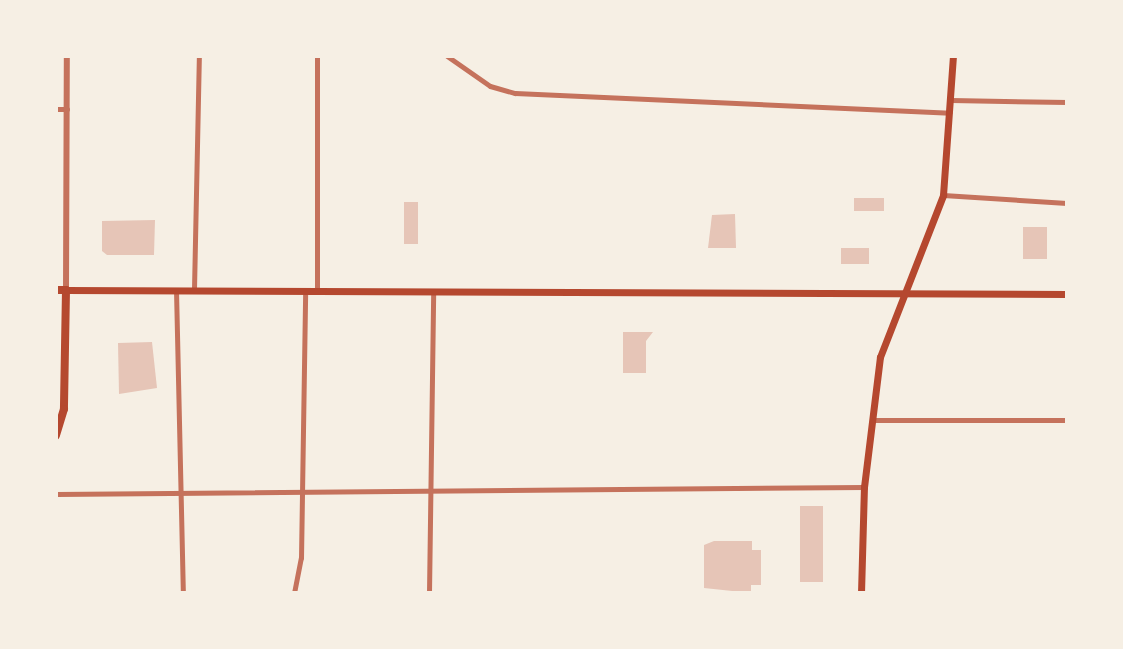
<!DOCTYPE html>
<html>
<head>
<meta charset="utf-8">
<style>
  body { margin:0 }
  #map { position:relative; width:1123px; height:649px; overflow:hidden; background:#f6efe4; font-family:"Varela Round",sans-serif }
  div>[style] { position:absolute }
  .building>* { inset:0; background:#e6c5b7; transform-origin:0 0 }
  .minor>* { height:5px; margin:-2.5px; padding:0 2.5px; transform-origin:2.5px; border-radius:2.5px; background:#c5725c }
  .tertiary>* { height:6px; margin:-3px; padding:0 3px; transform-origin:3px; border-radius:3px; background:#c5725c }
  .primary>* { height:7px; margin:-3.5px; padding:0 3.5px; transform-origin:3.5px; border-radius:3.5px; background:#b5482f }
  .trunk>* { height:8px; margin:-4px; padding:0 4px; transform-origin:4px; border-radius:4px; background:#b5482f }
  span { translate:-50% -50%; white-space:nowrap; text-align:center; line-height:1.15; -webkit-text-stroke:8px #f6efe4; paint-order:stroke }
  .frame { position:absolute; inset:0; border:58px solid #f6efe4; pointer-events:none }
</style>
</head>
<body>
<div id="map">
  <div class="building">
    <i style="left:884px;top:198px;width:13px;height:30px;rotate:90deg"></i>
    <i style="left:404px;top:202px;width:14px;height:42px"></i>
    <i style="clip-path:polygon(735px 214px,736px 248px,708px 248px,712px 215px)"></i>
    <i style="clip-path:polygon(155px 220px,154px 255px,107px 255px,102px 251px,102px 221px)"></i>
    <i style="left:1023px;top:227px;width:24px;height:32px"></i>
    <i style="left:841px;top:248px;width:28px;height:16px"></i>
    <i style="clip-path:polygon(623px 332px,653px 332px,646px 341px,646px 373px,623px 373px)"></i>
    <i style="clip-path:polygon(152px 342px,157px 388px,119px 394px,118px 343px)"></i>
    <i style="left:800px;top:506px;width:23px;height:76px"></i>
    <i style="clip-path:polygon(714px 541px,752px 541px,752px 550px,761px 550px,761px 585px,751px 585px,751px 593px,704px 588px,704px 545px)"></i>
  </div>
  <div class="minor">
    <i style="left:317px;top:56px;width:234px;rotate:90deg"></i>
    <i style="left:447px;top:56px;width:52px;rotate:34.9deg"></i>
    <i style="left:490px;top:86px;width:26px;rotate:16deg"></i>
    <i style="left:515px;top:93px;width:435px;rotate:2.6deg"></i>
    <i style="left:951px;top:100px;width:116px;rotate:1deg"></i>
    <i style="left:56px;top:109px;width:11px"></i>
    <i style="left:943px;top:195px;width:124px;rotate:3.7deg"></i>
    <i style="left:194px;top:289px;width:233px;rotate:-88.8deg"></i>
    <i style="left:176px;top:290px;width:303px;rotate:88.7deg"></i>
    <i style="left:872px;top:420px;width:195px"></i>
    <i style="left:56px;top:494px;width:808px;rotate:-0.5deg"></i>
    <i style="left:294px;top:593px;width:36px;rotate:-79deg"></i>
    <i style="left:301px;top:558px;width:267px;rotate:-89.1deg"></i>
    <i style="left:429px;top:593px;width:301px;rotate:-89.2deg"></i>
  </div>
  <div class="tertiary">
    <i style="left:66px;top:290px;width:234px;rotate:-89.8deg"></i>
  </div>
  <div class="primary">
    <i style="left:66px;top:290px;width:1001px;rotate:0.23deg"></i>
    <i style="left:861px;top:593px;width:106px;rotate:-88.4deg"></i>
    <i style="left:864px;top:487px;width:131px;rotate:-83deg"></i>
    <i style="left:880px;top:357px;width:174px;rotate:-68.7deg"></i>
    <i style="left:943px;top:195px;width:139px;rotate:-85.9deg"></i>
  </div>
  <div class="trunk">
    <i style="left:56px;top:290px;width:10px"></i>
    <i style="left:66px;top:290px;width:119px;rotate:91deg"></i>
    <i style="left:64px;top:409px;width:28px;rotate:107deg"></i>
  </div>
  <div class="frame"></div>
</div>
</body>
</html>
